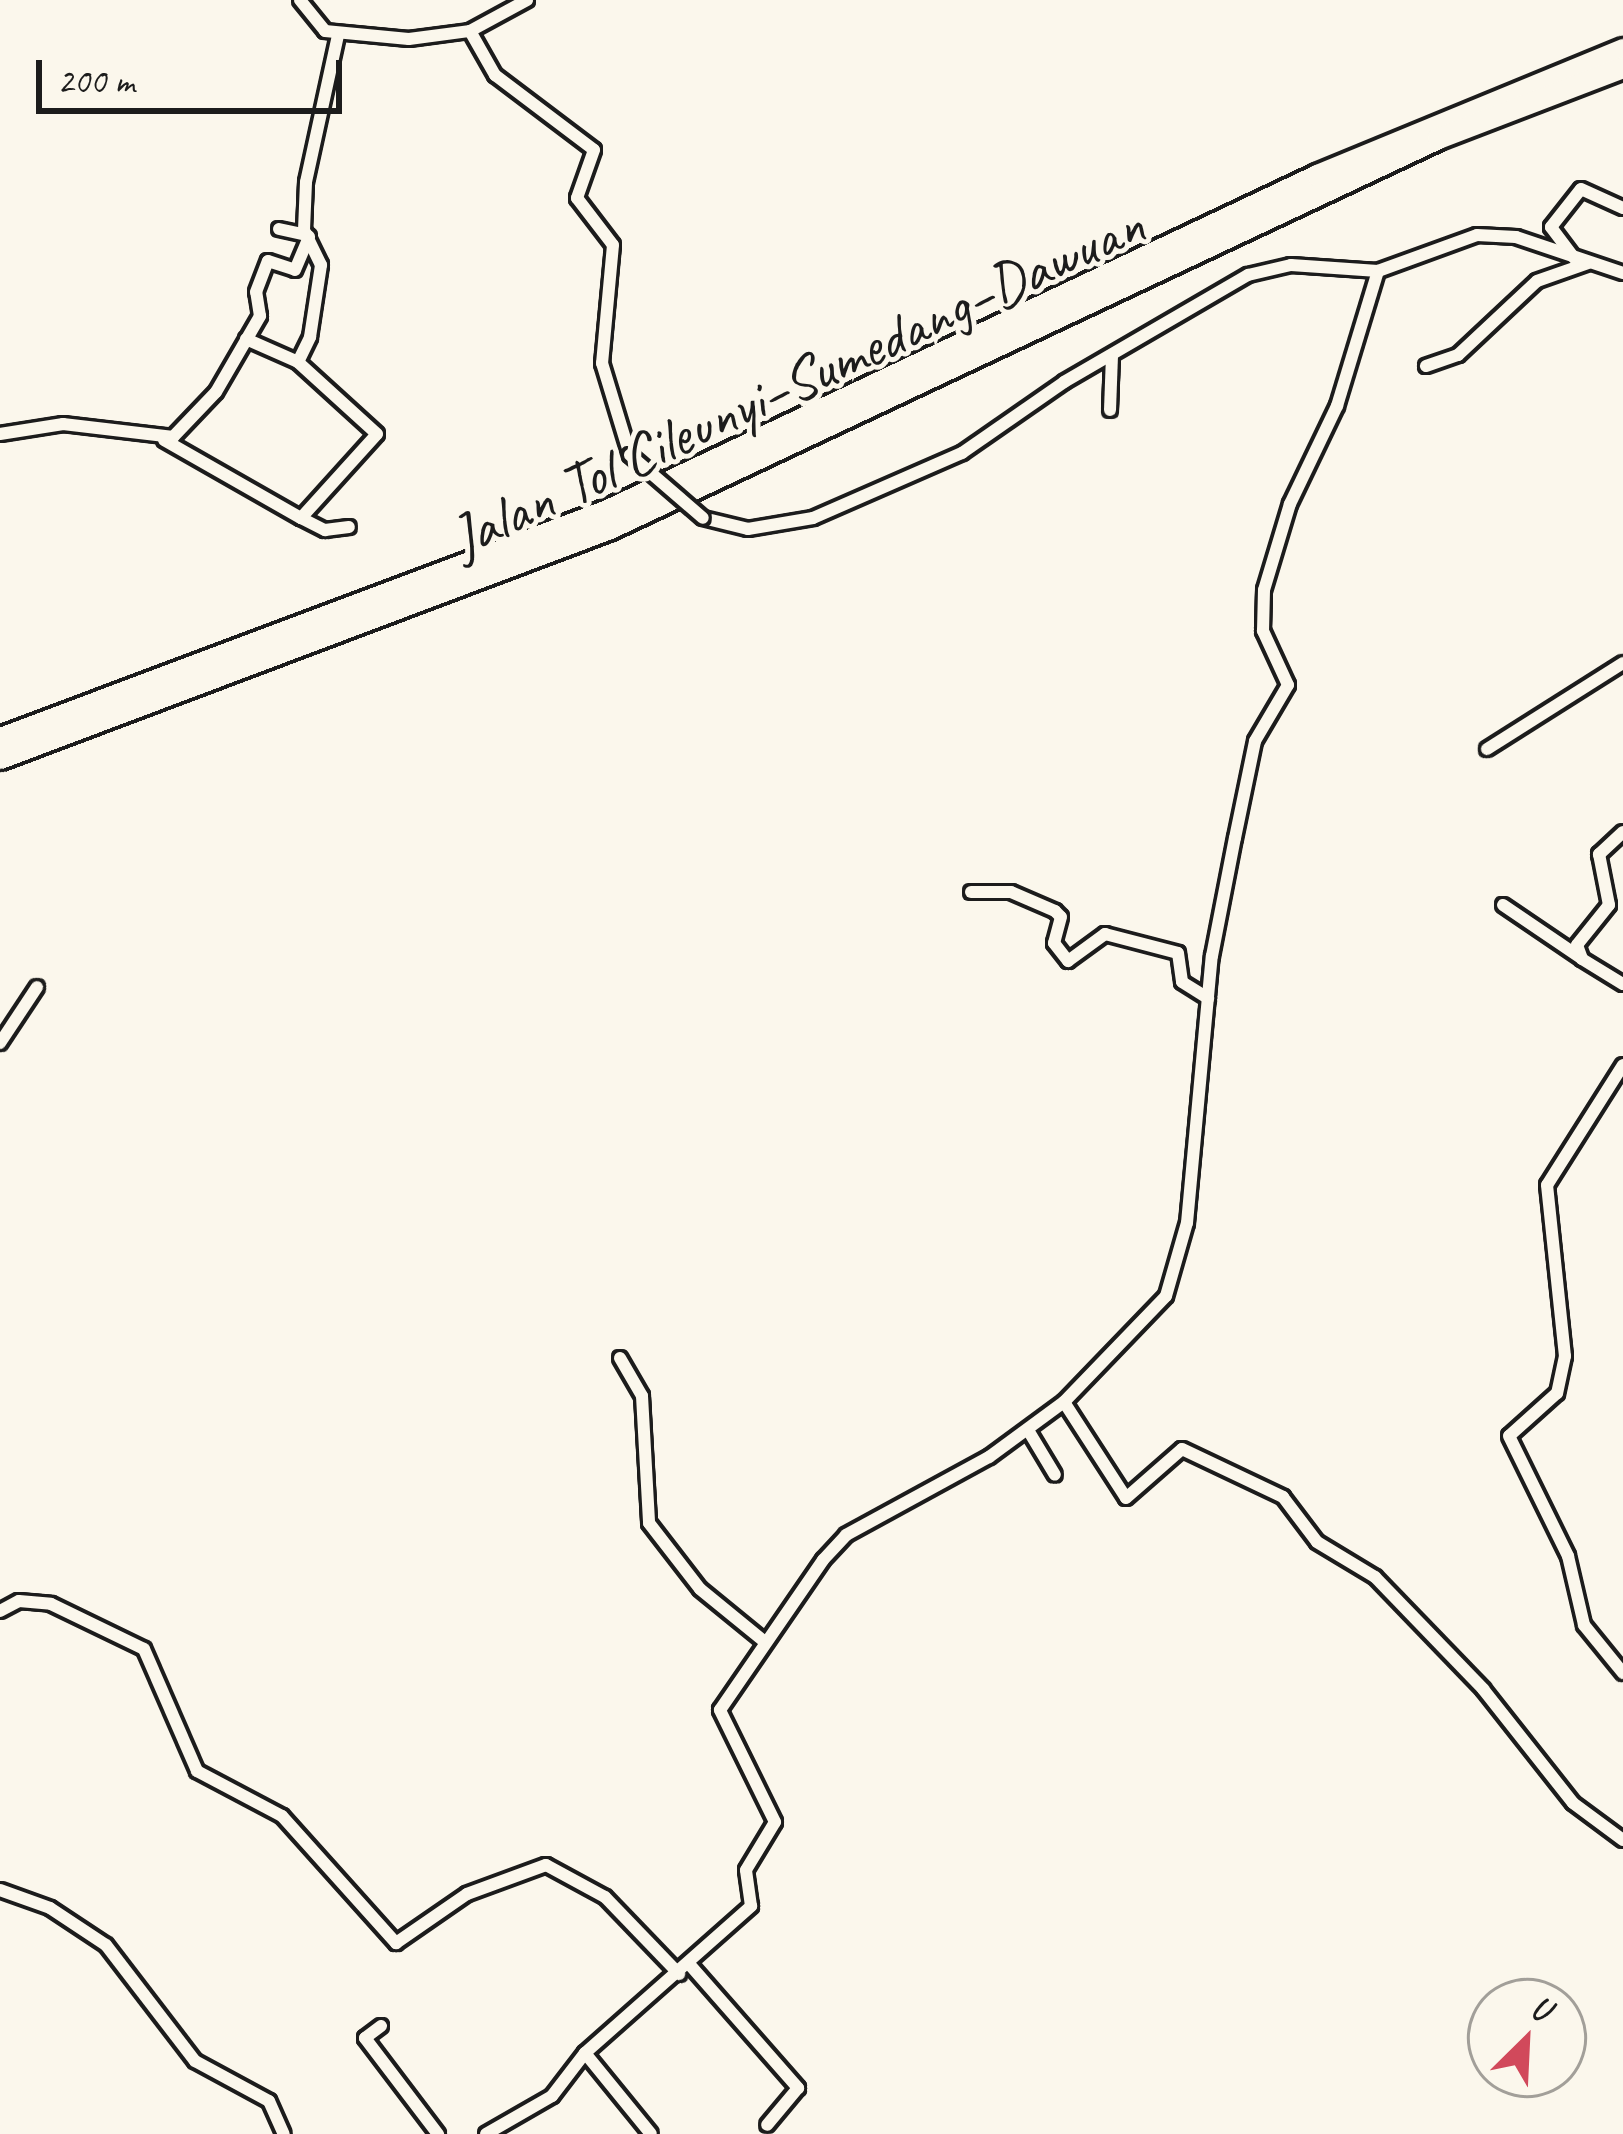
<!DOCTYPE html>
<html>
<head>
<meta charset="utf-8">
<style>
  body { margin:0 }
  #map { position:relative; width:1623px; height:2134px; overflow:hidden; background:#fbf7ec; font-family:Caveat,sans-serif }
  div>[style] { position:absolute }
  .roads { filter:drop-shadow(3px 0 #1c1c1c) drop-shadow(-3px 0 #1c1c1c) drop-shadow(0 3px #1c1c1c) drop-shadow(0 -3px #1c1c1c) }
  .minor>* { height:12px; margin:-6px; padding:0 6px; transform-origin:6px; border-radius:6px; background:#fbf7ec }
  .motorway>* { height:21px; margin:-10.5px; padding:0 10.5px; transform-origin:10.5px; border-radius:10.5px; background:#fbf7ec }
  .bridges { filter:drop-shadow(3px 0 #1c1c1c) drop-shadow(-3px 0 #1c1c1c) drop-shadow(0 3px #1c1c1c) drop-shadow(0 -3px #1c1c1c) }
  .minor-bridge>* { height:12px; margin:-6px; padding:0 6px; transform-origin:6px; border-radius:6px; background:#fbf7ec }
  span { translate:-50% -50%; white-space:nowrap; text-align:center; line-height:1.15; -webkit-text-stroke:10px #fbf7ec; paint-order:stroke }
  .street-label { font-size:60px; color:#1c1c1c }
  .north { position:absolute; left:1467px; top:1978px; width:120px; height:120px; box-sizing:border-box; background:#fbf7ec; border:3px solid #a29f99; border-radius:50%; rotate:24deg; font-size:33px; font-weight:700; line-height:48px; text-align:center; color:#1c1c1c }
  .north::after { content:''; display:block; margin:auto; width:42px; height:54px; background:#d1495b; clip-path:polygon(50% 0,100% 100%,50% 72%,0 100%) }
  .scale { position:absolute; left:36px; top:60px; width:306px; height:54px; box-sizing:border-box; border:6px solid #1c1c1c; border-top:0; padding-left:15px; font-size:36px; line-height:42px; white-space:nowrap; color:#1c1c1c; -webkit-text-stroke:9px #fbf7ec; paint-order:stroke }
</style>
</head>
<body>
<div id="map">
  <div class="roads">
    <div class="minor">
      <i style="left:300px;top:0;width:40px;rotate:51deg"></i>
      <i style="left:325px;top:31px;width:84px;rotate:5.4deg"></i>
      <i style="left:409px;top:39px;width:62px;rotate:-7.5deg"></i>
      <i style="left:470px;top:31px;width:65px;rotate:-28.5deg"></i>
      <i style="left:470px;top:31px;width:51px;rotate:60.4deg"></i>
      <i style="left:495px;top:75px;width:124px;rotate:37.1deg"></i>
      <i style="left:594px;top:150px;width:51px;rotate:109.5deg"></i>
      <i style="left:577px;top:198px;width:59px;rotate:52.5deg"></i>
      <i style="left:613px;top:245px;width:119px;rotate:95.3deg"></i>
      <i style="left:602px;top:363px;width:96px;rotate:73.1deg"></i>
      <i style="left:279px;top:229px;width:29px;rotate:12deg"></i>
      <i style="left:1575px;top:259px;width:40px;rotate:-127deg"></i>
      <i style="left:1551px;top:227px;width:48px;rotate:-51.7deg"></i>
      <i style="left:1581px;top:189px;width:46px;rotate:24.3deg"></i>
      <i style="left:246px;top:339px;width:57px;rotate:23.9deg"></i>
      <i style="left:1426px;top:366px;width:34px;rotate:-19deg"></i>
      <i style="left:1458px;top:355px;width:108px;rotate:-43.1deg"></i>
      <i style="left:1537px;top:281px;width:54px;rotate:-19.4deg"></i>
      <i style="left:1110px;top:410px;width:54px;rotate:-87.9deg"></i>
      <i style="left:0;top:434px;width:64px;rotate:-9deg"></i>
      <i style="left:63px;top:424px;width:111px;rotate:6.7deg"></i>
      <i style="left:173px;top:437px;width:62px;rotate:-46.3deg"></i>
      <i style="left:216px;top:392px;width:88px;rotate:-59.9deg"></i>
      <i style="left:260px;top:316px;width:24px;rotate:-99deg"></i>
      <i style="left:256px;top:292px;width:33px;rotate:-69deg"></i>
      <i style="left:268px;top:261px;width:28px;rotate:18deg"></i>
      <i style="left:295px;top:270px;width:36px;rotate:-67deg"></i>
      <i style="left:164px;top:440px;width:158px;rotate:29.7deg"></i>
      <i style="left:301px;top:518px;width:113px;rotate:-47.9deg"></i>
      <i style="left:377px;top:434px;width:107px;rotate:-137.7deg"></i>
      <i style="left:298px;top:362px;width:28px;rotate:-64deg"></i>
      <i style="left:310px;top:337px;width:73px;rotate:-81.3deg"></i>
      <i style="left:321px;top:265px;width:39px;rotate:-116deg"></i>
      <i style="left:304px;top:230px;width:48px;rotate:-87.6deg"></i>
      <i style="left:306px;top:182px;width:150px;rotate:-77.7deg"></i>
      <i style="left:301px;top:518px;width:27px;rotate:27deg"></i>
      <i style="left:325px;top:530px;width:24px;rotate:-7deg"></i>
      <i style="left:703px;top:518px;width:46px;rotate:13.7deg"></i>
      <i style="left:748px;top:529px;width:66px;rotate:-9.6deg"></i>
      <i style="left:813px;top:518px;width:163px;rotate:-23.6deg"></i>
      <i style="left:962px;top:453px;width:124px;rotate:-34.8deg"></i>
      <i style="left:1064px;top:382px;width:213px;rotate:-30.2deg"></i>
      <i style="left:1248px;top:275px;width:44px;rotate:-13.1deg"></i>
      <i style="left:1291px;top:265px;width:87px;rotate:3.9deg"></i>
      <i style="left:1378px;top:271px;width:105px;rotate:-20deg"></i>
      <i style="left:1477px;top:235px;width:39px;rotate:3deg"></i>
      <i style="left:1516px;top:237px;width:113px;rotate:18.6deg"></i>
      <i style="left:1487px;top:749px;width:161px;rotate:-32.3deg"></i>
      <i style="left:1623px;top:832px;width:33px;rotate:137deg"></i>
      <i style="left:1599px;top:854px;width:52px;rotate:78.9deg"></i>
      <i style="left:1609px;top:905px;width:51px;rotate:128.7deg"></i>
      <i style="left:1577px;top:945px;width:15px;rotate:70deg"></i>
      <i style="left:1582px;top:959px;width:48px;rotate:31.4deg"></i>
      <i style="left:971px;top:892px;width:40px"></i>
      <i style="left:1011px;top:892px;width:48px;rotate:23.4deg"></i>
      <i style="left:1055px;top:911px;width:8px;rotate:45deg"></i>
      <i style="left:1061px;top:917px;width:27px;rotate:105deg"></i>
      <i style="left:1054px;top:943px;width:23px;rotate:52deg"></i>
      <i style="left:1068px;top:961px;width:46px;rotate:-36.1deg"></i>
      <i style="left:1105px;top:934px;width:75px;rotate:14.6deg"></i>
      <i style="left:1178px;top:953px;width:29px;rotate:82deg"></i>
      <i style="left:1182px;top:982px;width:31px;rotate:32deg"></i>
      <i style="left:1503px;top:905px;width:94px;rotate:34.2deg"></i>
      <i style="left:0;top:1043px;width:67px;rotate:-56.5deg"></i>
      <i style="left:1623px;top:1065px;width:142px;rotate:122.3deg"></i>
      <i style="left:1547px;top:1185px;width:172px;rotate:84deg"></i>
      <i style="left:1565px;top:1356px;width:38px;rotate:102deg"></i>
      <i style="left:1557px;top:1393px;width:64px;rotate:138.1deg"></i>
      <i style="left:1509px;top:1436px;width:134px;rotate:63.8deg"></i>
      <i style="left:1568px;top:1556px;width:71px;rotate:76.9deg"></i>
      <i style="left:1584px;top:1625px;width:62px;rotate:50.9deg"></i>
      <i style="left:620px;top:1358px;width:44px;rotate:59.9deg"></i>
      <i style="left:642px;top:1396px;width:127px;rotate:86.8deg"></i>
      <i style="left:649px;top:1523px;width:83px;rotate:52.3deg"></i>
      <i style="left:700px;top:1589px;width:84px;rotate:39.2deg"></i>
      <i style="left:1064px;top:1402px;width:114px;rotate:57.1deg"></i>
      <i style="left:1126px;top:1498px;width:74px;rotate:-41.2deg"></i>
      <i style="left:1182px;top:1449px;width:112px;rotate:25.4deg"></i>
      <i style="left:1283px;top:1497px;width:56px;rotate:52.9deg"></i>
      <i style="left:1317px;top:1542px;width:68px;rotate:31.1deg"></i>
      <i style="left:1375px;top:1577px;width:156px;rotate:46deg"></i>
      <i style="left:1483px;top:1689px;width:145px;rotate:51.7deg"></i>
      <i style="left:1573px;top:1803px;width:62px;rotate:36.5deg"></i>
      <i style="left:1028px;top:1430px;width:52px;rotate:59deg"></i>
      <i style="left:0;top:1611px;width:21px;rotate:-28deg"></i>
      <i style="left:19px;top:1601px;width:32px;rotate:5deg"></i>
      <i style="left:51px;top:1604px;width:103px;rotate:25.8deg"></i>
      <i style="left:144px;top:1649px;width:133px;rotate:66.5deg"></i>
      <i style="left:197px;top:1771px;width:96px;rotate:27.9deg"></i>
      <i style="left:282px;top:1816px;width:171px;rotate:48.1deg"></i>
      <i style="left:396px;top:1943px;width:86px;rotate:-34.6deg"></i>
      <i style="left:467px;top:1894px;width:84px;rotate:-20.2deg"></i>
      <i style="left:546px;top:1865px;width:67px;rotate:28.5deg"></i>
      <i style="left:605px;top:1897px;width:107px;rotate:46.1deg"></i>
      <i style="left:0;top:1890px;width:53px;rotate:19.8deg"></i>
      <i style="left:50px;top:1908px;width:67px;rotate:33.5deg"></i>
      <i style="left:106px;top:1945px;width:146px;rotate:52.5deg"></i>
      <i style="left:195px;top:2061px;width:84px;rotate:28.4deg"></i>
      <i style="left:269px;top:2101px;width:36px;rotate:66deg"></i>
      <i style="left:690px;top:1965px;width:164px;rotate:48.7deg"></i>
      <i style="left:798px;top:2088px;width:48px;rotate:130deg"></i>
      <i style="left:381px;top:2026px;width:20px;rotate:143deg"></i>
      <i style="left:365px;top:2038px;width:121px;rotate:52.8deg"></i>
      <i style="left:585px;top:2053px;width:104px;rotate:50.8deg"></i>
      <i style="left:486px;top:2134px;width:76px;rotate:-29.9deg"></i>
      <i style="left:552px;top:2096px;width:54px;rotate:-52.5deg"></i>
      <i style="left:585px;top:2053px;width:222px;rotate:-41.5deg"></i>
      <i style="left:751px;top:1906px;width:36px;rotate:-98deg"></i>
      <i style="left:746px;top:1870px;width:56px;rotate:-58.9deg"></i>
      <i style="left:775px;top:1822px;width:125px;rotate:-116.2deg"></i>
      <i style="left:720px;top:1710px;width:182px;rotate:-55.5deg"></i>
      <i style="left:823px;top:1560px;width:34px;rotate:-47deg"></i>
      <i style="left:846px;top:1535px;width:163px;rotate:-28.6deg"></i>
      <i style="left:989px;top:1457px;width:93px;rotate:-36.3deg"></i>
      <i style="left:1064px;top:1402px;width:147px;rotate:-46.1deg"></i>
      <i style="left:1166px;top:1296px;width:76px;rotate:-74deg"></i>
      <i style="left:1187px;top:1223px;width:268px;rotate:-84.7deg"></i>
      <i style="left:1212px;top:956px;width:120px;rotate:-79deg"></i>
      <i style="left:1235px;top:838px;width:99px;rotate:-78.3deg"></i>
      <i style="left:1255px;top:741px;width:65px;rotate:-59.5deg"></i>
      <i style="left:1288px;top:685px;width:60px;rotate:-114.8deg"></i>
      <i style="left:1263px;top:631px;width:41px;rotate:-88.6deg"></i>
      <i style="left:1264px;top:590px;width:90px;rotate:-73.2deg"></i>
      <i style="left:1290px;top:504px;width:109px;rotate:-64.4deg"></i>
      <i style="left:1337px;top:406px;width:141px;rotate:-73.1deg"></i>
    </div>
    <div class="motorway">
      <i style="left:0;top:738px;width:646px;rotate:-20.57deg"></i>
      <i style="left:605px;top:511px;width:787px;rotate:-25.26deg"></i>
      <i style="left:1317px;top:175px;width:331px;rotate:-22.4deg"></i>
      <i style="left:0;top:758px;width:652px;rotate:-20.66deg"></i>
      <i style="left:610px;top:528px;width:915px;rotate:-25.22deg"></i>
      <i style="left:1438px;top:138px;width:198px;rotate:-21deg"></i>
    </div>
  </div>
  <div class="bridges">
    <div class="minor-bridge">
      <i style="left:630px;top:455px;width:96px;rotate:40.8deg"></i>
    </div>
  </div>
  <div class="street-label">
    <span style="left:797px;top:381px;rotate:-25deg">Jalan Tol Cileunyi–Sumedang–Dawuan</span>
  </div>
  <div class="north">U</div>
  <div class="scale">200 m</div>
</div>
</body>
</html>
